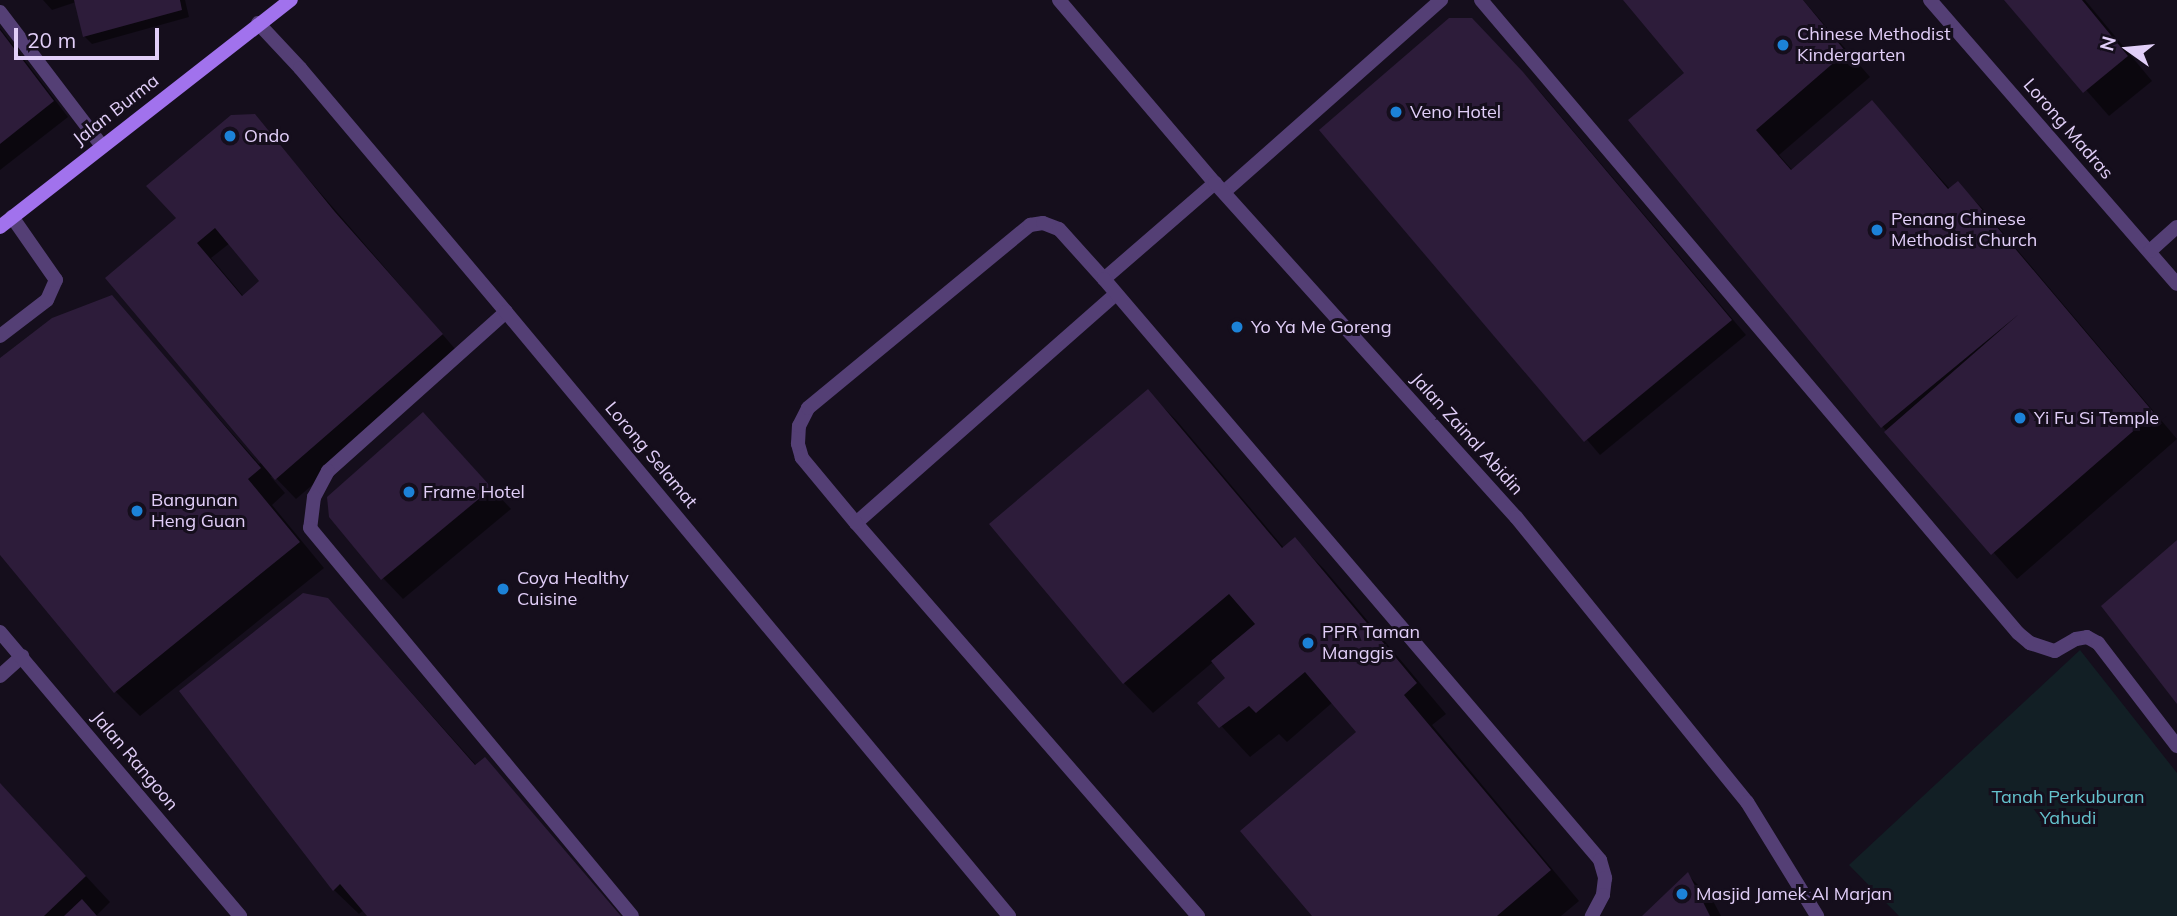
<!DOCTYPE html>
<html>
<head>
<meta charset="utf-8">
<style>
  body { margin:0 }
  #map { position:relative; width:2177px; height:916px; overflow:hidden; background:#150e1c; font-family:Mulish,sans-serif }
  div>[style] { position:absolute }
  .green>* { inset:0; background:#121f25 }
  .shadow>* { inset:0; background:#0007 }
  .building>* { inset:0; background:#2d1c3a }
  .service>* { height:14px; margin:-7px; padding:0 7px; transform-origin:7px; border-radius:7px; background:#543f75 }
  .minor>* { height:14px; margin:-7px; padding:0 7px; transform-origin:7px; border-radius:7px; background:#543f75 }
  .secondary>* { height:14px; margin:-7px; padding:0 7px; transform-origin:7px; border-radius:7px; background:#a172ed }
  .dots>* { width:19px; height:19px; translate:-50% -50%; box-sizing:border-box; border:4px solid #150e1c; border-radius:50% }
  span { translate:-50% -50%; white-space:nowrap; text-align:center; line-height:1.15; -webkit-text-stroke:6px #150e1c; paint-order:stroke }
  .poi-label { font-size:18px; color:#e2cff9 }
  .left { translate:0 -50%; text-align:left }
  .street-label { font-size:18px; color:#e2cff9 }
  .park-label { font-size:18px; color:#65c3ce }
  .north { position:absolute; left:2093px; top:14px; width:70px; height:70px; -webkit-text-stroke:5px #150e1c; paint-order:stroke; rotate:285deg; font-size:19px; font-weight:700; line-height:28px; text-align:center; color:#e2cff9 }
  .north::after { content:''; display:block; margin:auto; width:24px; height:32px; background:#e2cff9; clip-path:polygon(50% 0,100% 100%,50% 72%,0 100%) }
  .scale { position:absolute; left:14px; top:28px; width:145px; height:32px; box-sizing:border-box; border:4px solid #e2cff9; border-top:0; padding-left:9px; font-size:21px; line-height:24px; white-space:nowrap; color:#e2cff9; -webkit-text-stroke:5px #150e1c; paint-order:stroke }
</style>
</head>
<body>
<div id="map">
  <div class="green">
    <i style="clip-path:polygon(2080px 650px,2177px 773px,2177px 916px,1899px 916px,1849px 865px)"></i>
  </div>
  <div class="shadow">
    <i style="clip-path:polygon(43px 0,185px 0,189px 17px,92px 44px,84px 36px,76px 2px,52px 10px)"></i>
    <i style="clip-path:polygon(1625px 0,1803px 0,1870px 77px,1779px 155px,1793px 171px,1872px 103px,1950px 189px,1958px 184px,1982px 208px,2177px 439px,2017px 579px,1882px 426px,1686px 73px)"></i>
    <i style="clip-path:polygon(2007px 0,2085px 0,2152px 81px,2109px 116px)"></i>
    <i style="clip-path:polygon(0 28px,68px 117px,0 170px)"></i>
    <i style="clip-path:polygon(1492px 41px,1542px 94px,1746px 335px,1600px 455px,1367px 181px)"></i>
    <i style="clip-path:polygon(evenodd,254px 116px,456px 350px,365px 440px,296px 499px,273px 475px,271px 477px,285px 493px,272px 505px,324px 568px,140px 716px,115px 691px,0 552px,0 360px,111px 297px,259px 464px,262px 462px,177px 219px,254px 116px,230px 243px,261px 281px,244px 297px,211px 258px,230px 243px)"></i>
    <i style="clip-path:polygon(1148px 392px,1177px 421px,1284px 548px,1295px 540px,1324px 569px,1446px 714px,1432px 725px,1579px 901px,1561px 916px,1314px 916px,1359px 732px,1333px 702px,1287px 742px,1279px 734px,1250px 757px,1200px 703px,1227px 679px,1213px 662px,1153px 713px,1124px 683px)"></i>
    <i style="clip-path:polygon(443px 435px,511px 509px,403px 599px,383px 578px)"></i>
    <i style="clip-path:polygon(328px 599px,477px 766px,499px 774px,621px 916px,369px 916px,364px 910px,359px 914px,334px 890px,182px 691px)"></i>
    <i style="clip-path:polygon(0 784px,110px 902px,96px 916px,0 916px)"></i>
    <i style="clip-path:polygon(1688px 875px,1712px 899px,1721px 916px,1644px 916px)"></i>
  </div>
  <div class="building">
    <i style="clip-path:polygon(74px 0,180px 0,182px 10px,83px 37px)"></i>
    <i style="clip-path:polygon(1623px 0,1803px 0,1846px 52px,1756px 130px,1791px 170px,1872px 100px,1948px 189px,1958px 181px,2154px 413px,1991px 555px,1884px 432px,2019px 314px,1881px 428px,1628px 120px,1684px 73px)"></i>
    <i style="clip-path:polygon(2004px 0,2082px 0,2128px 56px,2083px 93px)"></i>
    <i style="clip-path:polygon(1449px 18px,1472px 18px,1523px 72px,1732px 320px,1584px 442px,1319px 130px)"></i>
    <i style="clip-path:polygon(0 30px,54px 101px,0 144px)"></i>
    <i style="clip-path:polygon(evenodd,255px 114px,335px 212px,443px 334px,275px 480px,105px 278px,176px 218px,146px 186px,231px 115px,255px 114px,215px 228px,259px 281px,242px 296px,197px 243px,215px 228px)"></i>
    <i style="clip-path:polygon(112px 295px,261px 468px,248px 479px,300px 542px,114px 693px,0 555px,0 358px,52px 318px)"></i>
    <i style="clip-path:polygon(1148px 389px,1282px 548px,1295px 537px,1417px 683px,1404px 695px,1551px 870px,1497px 916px,1312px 916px,1240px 831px,1356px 732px,1305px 672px,1256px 713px,1249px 706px,1219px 728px,1197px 703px,1225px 678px,1211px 661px,1255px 624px,1229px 594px,1123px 684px,989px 524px)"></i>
    <i style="clip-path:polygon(423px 412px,492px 488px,381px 580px,329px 517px,327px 497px)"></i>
    <i style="clip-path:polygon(2177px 540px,2177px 704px,2101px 606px)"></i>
    <i style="clip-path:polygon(303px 593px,328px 598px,475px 765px,485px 757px,621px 916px,367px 916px,340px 884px,333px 891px,179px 691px)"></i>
    <i style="clip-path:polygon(0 783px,86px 876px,44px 916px,0 916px)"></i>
    <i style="clip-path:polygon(1688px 872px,1710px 916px,1642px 916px)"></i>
    <i style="clip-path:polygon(82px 899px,97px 916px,64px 916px)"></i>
  </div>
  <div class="service">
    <i style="left:1481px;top:0;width:830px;rotate:49.69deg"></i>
    <i style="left:2018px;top:633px;width:16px;rotate:40deg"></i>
    <i style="left:2030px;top:643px;width:26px;rotate:18deg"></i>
    <i style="left:2055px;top:651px;width:24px;rotate:-30deg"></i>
    <i style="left:2076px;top:639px;width:11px;rotate:-10deg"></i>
    <i style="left:2087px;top:637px;width:13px;rotate:29deg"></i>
    <i style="left:2098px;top:643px;width:130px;rotate:52.5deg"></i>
    <i style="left:0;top:12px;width:168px;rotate:52.7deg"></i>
    <i style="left:1224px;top:192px;width:290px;rotate:-41.5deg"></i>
    <i style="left:1104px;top:279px;width:147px;rotate:-40.9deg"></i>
    <i style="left:506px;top:312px;width:239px;rotate:138.2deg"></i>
    <i style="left:328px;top:471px;width:30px;rotate:118deg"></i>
    <i style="left:314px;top:497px;width:31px;rotate:97deg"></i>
    <i style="left:310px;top:528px;width:504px;rotate:50.31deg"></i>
    <i style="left:0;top:336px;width:59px;rotate:-37.5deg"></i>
    <i style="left:47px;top:300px;width:22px;rotate:-66deg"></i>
    <i style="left:56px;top:280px;width:77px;rotate:-124.9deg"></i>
    <i style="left:856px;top:523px;width:346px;rotate:-41.4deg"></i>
    <i style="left:0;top:676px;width:30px;rotate:-42deg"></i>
    <i style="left:1198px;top:916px;width:521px;rotate:-131.03deg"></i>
    <i style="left:856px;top:523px;width:85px;rotate:-129.7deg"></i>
    <i style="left:802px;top:458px;width:15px;rotate:-106deg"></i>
    <i style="left:798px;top:444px;width:18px;rotate:-87deg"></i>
    <i style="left:799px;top:426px;width:20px;rotate:-63deg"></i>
    <i style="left:808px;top:408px;width:288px;rotate:-39.5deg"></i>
    <i style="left:1030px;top:225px;width:13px;rotate:-9deg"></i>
    <i style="left:1043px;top:223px;width:17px;rotate:21deg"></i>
    <i style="left:1059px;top:229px;width:67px;rotate:48deg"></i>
    <i style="left:1104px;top:279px;width:764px;rotate:49.51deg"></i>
    <i style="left:1600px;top:860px;width:19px;rotate:74deg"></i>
    <i style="left:1605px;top:878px;width:17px;rotate:97deg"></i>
    <i style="left:1603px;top:895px;width:24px;rotate:118deg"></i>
  </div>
  <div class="minor">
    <i style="left:1059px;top:0;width:240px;rotate:49.6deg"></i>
    <i style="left:1215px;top:183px;width:450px;rotate:48deg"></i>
    <i style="left:1516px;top:517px;width:367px;rotate:51deg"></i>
    <i style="left:1747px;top:802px;width:134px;rotate:58.4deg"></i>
    <i style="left:1930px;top:0;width:376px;rotate:49deg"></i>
    <i style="left:258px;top:23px;width:62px;rotate:47deg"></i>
    <i style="left:300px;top:68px;width:319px;rotate:49.8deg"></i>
    <i style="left:506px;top:312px;width:786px;rotate:50.21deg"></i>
    <i style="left:2150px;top:251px;width:36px;rotate:-42deg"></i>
    <i style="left:0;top:632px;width:372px;rotate:49.8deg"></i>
  </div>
  <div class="secondary">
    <i style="left:0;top:227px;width:369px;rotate:-38deg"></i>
  </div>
  <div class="dots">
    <i style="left:1783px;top:45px;background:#1c82d7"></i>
    <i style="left:1396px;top:112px;background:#1c82d7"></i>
    <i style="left:230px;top:136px;background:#1c82d7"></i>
    <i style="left:1877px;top:230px;background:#1c82d7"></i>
    <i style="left:1237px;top:327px;background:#1c82d7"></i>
    <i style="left:2020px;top:418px;background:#1c82d7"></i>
    <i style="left:409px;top:492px;background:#1c82d7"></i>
    <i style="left:137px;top:511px;background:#1c82d7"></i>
    <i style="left:503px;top:589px;background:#1c82d7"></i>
    <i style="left:1308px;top:643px;background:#1c82d7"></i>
    <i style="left:1682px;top:894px;background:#1c82d7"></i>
  </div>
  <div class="poi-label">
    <span class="left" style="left:1797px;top:45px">Chinese Methodist<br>Kindergarten</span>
    <span class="left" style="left:1410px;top:112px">Veno Hotel</span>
    <span class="left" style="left:244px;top:136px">Ondo</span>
    <span class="left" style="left:1891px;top:230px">Penang Chinese<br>Methodist Church</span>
    <span class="left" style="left:1251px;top:327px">Yo Ya Me Goreng</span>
    <span class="left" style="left:2034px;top:418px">Yi Fu Si Temple</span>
    <span class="left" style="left:423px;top:492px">Frame Hotel</span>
    <span class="left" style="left:151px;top:511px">Bangunan<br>Heng Guan</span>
    <span class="left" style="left:517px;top:589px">Coya Healthy<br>Cuisine</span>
    <span class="left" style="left:1322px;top:643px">PPR Taman<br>Manggis</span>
    <span class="left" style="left:1696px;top:894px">Masjid Jamek Al Marjan</span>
  </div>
  <div class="street-label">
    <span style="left:116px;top:110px;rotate:-38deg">Jalan Burma</span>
    <span style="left:2068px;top:129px;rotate:49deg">Lorong Madras</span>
    <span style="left:1467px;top:434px;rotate:48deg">Jalan Zainal Abidin</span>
    <span style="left:651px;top:455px;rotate:50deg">Lorong Selamat</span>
    <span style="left:135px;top:761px;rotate:50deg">Jalan Rangoon</span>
  </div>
  <div class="park-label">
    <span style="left:2068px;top:808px">Tanah Perkuburan<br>Yahudi</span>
  </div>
  <div class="north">N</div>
  <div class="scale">20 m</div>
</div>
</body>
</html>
